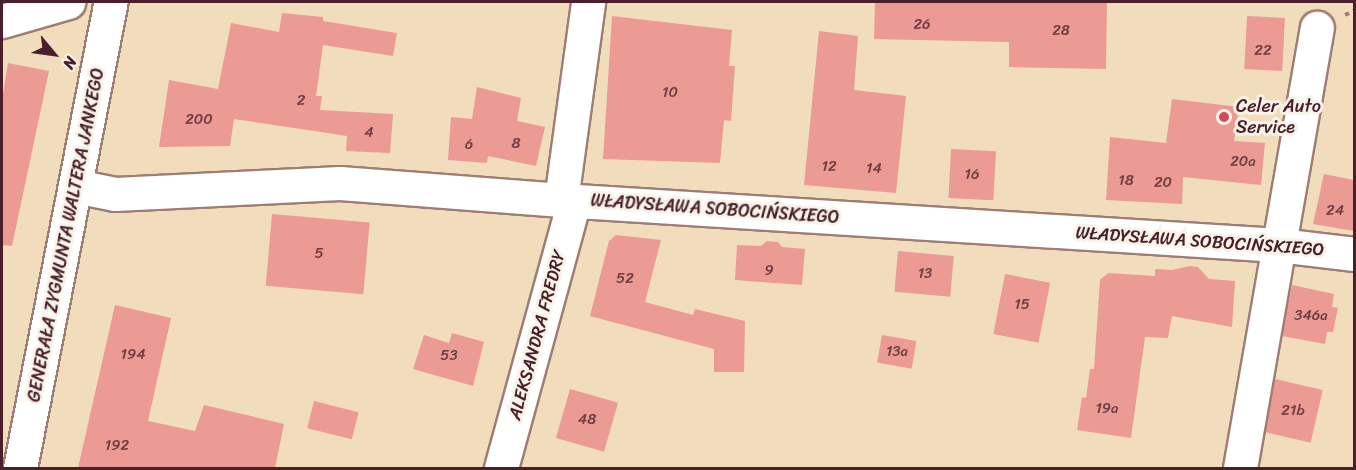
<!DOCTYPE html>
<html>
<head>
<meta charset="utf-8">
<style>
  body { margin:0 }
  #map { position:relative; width:1356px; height:470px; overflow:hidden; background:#f1dcbc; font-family:Sriracha,sans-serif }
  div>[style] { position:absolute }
  .building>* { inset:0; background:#eb9b93; transform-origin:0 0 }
  .path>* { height:4px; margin-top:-2px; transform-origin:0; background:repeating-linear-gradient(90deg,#9e7e74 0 4.5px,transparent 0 9px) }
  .roads { filter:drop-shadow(2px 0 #9e7e74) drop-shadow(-2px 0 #9e7e74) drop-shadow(0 2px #9e7e74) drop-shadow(0 -2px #9e7e74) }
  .street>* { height:33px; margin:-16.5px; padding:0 16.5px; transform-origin:16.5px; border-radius:16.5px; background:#fff }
  .dots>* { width:16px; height:16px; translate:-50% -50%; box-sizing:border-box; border:3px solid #f7f3e8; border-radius:50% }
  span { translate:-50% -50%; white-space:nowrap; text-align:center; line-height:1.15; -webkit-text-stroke:6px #f7f3e8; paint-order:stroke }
  .number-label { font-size:15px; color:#723e45 }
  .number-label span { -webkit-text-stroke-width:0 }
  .poi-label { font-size:18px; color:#4a1f2b }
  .left { translate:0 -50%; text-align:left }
  .street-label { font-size:18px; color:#4a1f2b }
  .frame { position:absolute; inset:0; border:3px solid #4a1f2b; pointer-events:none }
  .north { position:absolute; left:24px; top:24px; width:60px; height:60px; -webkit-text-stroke:4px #f7f3e8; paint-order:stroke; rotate:119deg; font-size:16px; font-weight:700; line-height:24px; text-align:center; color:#4a1f2b }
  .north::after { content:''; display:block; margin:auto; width:21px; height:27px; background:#4a1f2b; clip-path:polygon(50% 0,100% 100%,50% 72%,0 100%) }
</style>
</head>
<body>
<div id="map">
  <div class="building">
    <i style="clip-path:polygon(875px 2px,1107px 2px,1106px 69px,1009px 67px,1009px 42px,874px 39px)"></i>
    <i style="clip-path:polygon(282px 13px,323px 17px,323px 21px,397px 33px,393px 56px,323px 45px,316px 96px,322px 96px,320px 110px,393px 114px,390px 153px,346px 151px,347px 136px,234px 119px,230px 146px,159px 147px,169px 80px,218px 89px,231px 23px,279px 32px)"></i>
    <i style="clip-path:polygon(612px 16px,732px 30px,729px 66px,735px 66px,731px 121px,724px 120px,720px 163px,603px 159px)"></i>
    <i style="left:1247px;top:16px;width:38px;height:53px;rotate:3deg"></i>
    <i style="clip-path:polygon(819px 31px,858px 36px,854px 90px,906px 96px,896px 193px,804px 185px)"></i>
    <i style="clip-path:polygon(8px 63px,49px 71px,12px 246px,2px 245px,2px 100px)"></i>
    <i style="clip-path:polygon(477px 87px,521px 98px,517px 121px,545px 127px,536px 166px,488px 156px,487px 163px,448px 160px,451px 117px,472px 119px)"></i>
    <i style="clip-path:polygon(1172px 99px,1239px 107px,1234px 141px,1265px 143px,1261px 185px,1183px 177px,1182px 204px,1106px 200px,1110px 137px,1166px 143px)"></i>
    <i style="left:951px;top:149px;width:45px;height:49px;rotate:3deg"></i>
    <i style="clip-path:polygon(1324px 174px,1354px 180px,1354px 231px,1313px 224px)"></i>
    <i style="left:272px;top:214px;width:98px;height:72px;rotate:5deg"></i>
    <i style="clip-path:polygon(616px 235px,661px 240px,645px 302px,693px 315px,695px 309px,745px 321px,744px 372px,714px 372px,714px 349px,590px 316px,609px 241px)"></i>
    <i style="clip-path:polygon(767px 241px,778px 242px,782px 247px,805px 249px,802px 285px,735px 280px,737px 245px,761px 246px)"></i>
    <i style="left:898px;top:251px;width:56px;height:41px;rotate:5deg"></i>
    <i style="clip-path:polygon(1190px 266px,1198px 267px,1209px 279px,1235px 281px,1232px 327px,1172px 316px,1168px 338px,1145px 337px,1131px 438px,1077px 430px,1082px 397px,1086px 398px,1090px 369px,1094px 369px,1100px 280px,1108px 273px,1155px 276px,1155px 269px,1172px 270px)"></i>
    <i style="left:1005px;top:274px;width:46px;height:61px;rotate:11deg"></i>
    <i style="clip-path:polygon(1292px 285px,1334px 294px,1332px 307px,1338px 308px,1333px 332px,1327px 332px,1325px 344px,1282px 336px)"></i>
    <i style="clip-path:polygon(115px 305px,171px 318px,148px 421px,195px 431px,204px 405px,284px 424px,275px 468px,78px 468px)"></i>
    <i style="clip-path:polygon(452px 333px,484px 342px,473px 386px,413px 369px,424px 335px,449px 343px)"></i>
    <i style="left:882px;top:335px;width:35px;height:28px;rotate:10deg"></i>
    <i style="left:1275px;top:379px;width:49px;height:54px;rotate:13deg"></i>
    <i style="left:570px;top:389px;width:50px;height:51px;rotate:16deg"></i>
    <i style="left:314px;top:401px;width:46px;height:28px;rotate:14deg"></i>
  </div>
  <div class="path">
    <i style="left:1345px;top:15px;width:10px;rotate:-24deg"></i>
  </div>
  <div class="roads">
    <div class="street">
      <i style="left:2px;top:21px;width:69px;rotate:-16.1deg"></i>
      <i style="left:75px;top:186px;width:41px;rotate:11.3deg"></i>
      <i style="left:115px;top:194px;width:225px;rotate:-2.8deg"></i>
      <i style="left:340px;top:183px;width:222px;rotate:4.4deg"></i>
      <i style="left:561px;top:200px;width:719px;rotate:3.59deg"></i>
      <i style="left:1279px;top:245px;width:76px;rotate:6.8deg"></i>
      <i style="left:561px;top:200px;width:200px;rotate:-82.2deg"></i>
      <i style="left:20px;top:468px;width:475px;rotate:-79deg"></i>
      <i style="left:501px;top:468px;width:277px;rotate:-74.7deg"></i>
      <i style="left:1240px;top:468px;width:447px;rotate:-80.1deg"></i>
    </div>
  </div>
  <div class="dots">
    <i style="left:1224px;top:117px;background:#d1495b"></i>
  </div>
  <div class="number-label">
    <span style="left:922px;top:25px">26</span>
    <span style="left:1061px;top:31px">28</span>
    <span style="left:1263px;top:51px">22</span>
    <span style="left:670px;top:93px">10</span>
    <span style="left:301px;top:101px">2</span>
    <span style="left:199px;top:120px">200</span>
    <span style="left:369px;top:133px">4</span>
    <span style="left:516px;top:144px">8</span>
    <span style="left:469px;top:145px">6</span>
    <span style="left:1243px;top:162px">20a</span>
    <span style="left:829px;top:167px">12</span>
    <span style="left:874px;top:169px">14</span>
    <span style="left:972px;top:175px">16</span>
    <span style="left:1126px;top:181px">18</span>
    <span style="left:1163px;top:183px">20</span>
    <span style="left:1335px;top:211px">24</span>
    <span style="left:319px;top:254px">5</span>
    <span style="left:769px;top:271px">9</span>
    <span style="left:925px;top:274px">13</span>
    <span style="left:625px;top:279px">52</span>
    <span style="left:1022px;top:305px">15</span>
    <span style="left:1311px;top:316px">346a</span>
    <span style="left:897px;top:352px">13a</span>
    <span style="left:133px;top:355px">194</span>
    <span style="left:449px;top:356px">53</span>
    <span style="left:1107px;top:409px">19a</span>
    <span style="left:1293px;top:411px">21b</span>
    <span style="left:587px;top:420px">48</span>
    <span style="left:117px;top:446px">192</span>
  </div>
  <div class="poi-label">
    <span class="left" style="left:1236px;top:117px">Celer Auto<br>Service</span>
  </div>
  <div class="street-label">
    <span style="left:715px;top:209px;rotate:4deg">WŁADYSŁAWA SOBOCIŃSKIEGO</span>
    <span style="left:66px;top:235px;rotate:-79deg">GENERAŁA ZYGMUNTA WALTERA JANKEGO</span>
    <span style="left:1200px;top:241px;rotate:4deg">WŁADYSŁAWA SOBOCIŃSKIEGO</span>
    <span style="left:537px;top:335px;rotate:-75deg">ALEKSANDRA FREDRY</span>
  </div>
  <div class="frame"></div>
  <div class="north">N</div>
</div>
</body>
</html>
